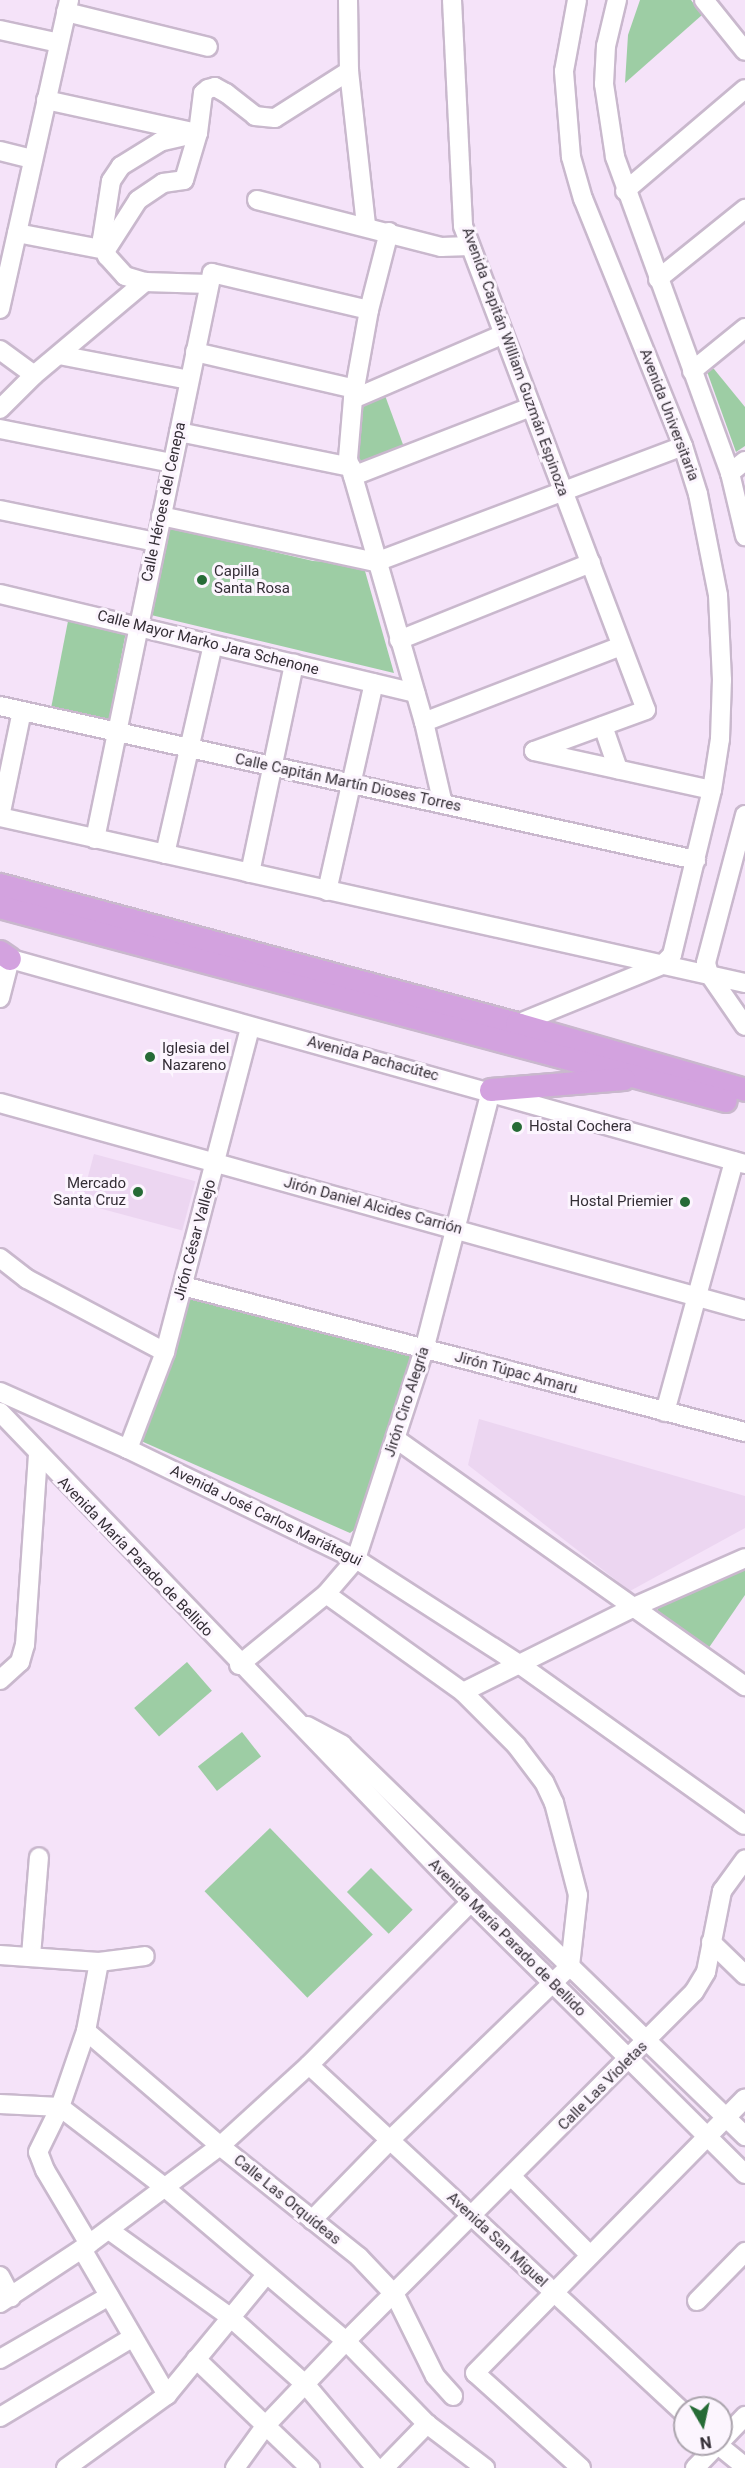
<!DOCTYPE html>
<html>
<head>
<meta charset="utf-8">
<style>
  body { margin:0 }
  #map { position:relative; width:745px; height:2468px; overflow:hidden; background:#f5e3f9; font-family:Roboto,sans-serif }
  div>[style] { position:absolute }
  .built>* { inset:0; background:#ecd6f1; transform-origin:0 0 }
  .green>* { inset:0; background:#9dcda4; transform-origin:0 0 }
  .roads { filter:drop-shadow(2px 0 #c9b8cd) drop-shadow(-2px 0 #c9b8cd) drop-shadow(0 2px #c9b8cd) drop-shadow(0 -2px #c9b8cd) }
  .minor>* { height:18px; margin:-9px; padding:0 9px; transform-origin:9px; border-radius:9px; background:#fff }
  .major>* { height:22px; margin:-11px; padding:0 11px; transform-origin:11px; border-radius:11px; background:#d3a2df }
  .dots>* { width:16px; height:16px; translate:-50% -50%; box-sizing:border-box; border:3px solid #fcf5fe; border-radius:50% }
  span { translate:-50% -50%; white-space:nowrap; text-align:center; line-height:1.15; -webkit-text-stroke:6px #fcf5fe; paint-order:stroke }
  .street-label { font-size:15px; color:#342e36 }
  .poi-label { font-size:15px; color:#342e36 }
  .left { translate:0 -50%; text-align:left }
  .right { translate:-100% -50%; text-align:right }
  .north { position:absolute; left:673px; top:2396px; width:60px; height:60px; box-sizing:border-box; background:#fcf5fe; border:2px solid #aca5ae; border-radius:50%; rotate:171deg; font-size:16px; font-weight:700; line-height:24px; text-align:center; color:#342e36 }
  .north::after { content:''; display:block; margin:auto; width:21px; height:27px; background:#266b36; clip-path:polygon(50% 0,100% 100%,50% 72%,0 100%) }
</style>
</head>
<body>
<div id="map">
  <div class="built">
    <i style="left:94px;top:1154px;width:105px;height:51px;rotate:15deg"></i>
    <i style="clip-path:polygon(479px 1419px,745px 1496px,745px 1528px,630px 1591px,468px 1465px)"></i>
  </div>
  <div class="green">
    <i style="clip-path:polygon(640px 0,691px 0,702px 15px,625px 83px,628px 35px)"></i>
    <i style="clip-path:polygon(705px 366px,714px 369px,745px 407px,745px 446px,736px 452px)"></i>
    <i style="clip-path:polygon(383px 390px,405px 450px,357px 468px,357px 402px)"></i>
    <i style="clip-path:polygon(167px 527px,313px 561px,363px 564px,394px 673px,151px 615px)"></i>
    <i style="left:68px;top:621px;width:59px;height:89px;rotate:11deg"></i>
    <i style="clip-path:polygon(198px 1292px,408px 1351px,411px 1356px,358px 1527px,350px 1533px,141px 1441px,190px 1299px)"></i>
    <i style="clip-path:polygon(745px 1567px,745px 1595px,708px 1649px,657px 1613px,658px 1606px)"></i>
    <i style="left:187px;top:1662px;width:38px;height:70px;rotate:49deg"></i>
    <i style="left:242px;top:1732px;width:31px;height:56px;rotate:52deg"></i>
    <i style="left:270px;top:1828px;width:148px;height:91px;rotate:46deg"></i>
    <i style="left:371px;top:1868px;width:59px;height:34px;rotate:45deg"></i>
  </div>
  <div class="roads">
    <div class="minor">
      <i style="left:348px;top:0;width:71px;rotate:89.2deg"></i>
      <i style="left:349px;top:71px;width:156px;rotate:83.7deg"></i>
      <i style="left:452px;top:0;width:226px;rotate:87.2deg"></i>
      <i style="left:463px;top:226px;width:517px;rotate:69.29deg"></i>
      <i style="left:646px;top:710px;width:119px;rotate:159.9deg"></i>
      <i style="left:617px;top:0;width:47px;rotate:103.4deg"></i>
      <i style="left:606px;top:46px;width:38px;rotate:93deg"></i>
      <i style="left:604px;top:84px;width:74px;rotate:81.4deg"></i>
      <i style="left:615px;top:157px;width:336px;rotate:70deg"></i>
      <i style="left:730px;top:473px;width:65px;rotate:76.6deg"></i>
      <i style="left:704px;top:0;width:65px;rotate:51.2deg"></i>
      <i style="left:66px;top:12px;width:146px;rotate:13.8deg"></i>
      <i style="left:0;top:30px;width:60px;rotate:12.4deg"></i>
      <i style="left:46px;top:100px;width:150px;rotate:12.3deg"></i>
      <i style="left:198px;top:133px;width:39px;rotate:167deg"></i>
      <i style="left:160px;top:142px;width:46px;rotate:148.4deg"></i>
      <i style="left:121px;top:166px;width:18px;rotate:124deg"></i>
      <i style="left:111px;top:181px;width:59px;rotate:98.8deg"></i>
      <i style="left:102px;top:239px;width:18px;rotate:74deg"></i>
      <i style="left:107px;top:256px;width:27px;rotate:48deg"></i>
      <i style="left:125px;top:276px;width:21px;rotate:17deg"></i>
      <i style="left:145px;top:282px;width:64px;rotate:1.8deg"></i>
      <i style="left:0;top:151px;width:34px;rotate:14deg"></i>
      <i style="left:625px;top:191px;width:157px;rotate:-40.4deg"></i>
      <i style="left:257px;top:200px;width:190px;rotate:14.3deg"></i>
      <i style="left:441px;top:247px;width:29px;rotate:-2deg"></i>
      <i style="left:389px;top:232px;width:81px;rotate:104.4deg"></i>
      <i style="left:369px;top:310px;width:90px;rotate:100.2deg"></i>
      <i style="left:353px;top:399px;width:60px;rotate:94.8deg"></i>
      <i style="left:348px;top:459px;width:274px;rotate:73.9deg"></i>
      <i style="left:424px;top:722px;width:84px;rotate:77deg"></i>
      <i style="left:17px;top:233px;width:91px;rotate:10.8deg"></i>
      <i style="left:106px;top:250px;width:59px;rotate:-57.4deg"></i>
      <i style="left:138px;top:200px;width:30px;rotate:-34deg"></i>
      <i style="left:163px;top:183px;width:21px;rotate:-8deg"></i>
      <i style="left:184px;top:180px;width:49px;rotate:-73.4deg"></i>
      <i style="left:198px;top:133px;width:40px;rotate:-82.9deg"></i>
      <i style="left:203px;top:93px;width:6px;rotate:-39deg"></i>
      <i style="left:208px;top:89px;width:7px;rotate:-16deg"></i>
      <i style="left:215px;top:87px;width:13px;rotate:29deg"></i>
      <i style="left:226px;top:93px;width:37px;rotate:38deg"></i>
      <i style="left:255px;top:116px;width:20px;rotate:6deg"></i>
      <i style="left:275px;top:118px;width:88px;rotate:-32.4deg"></i>
      <i style="left:658px;top:279px;width:112px;rotate:-38.8deg"></i>
      <i style="left:0;top:309px;width:317px;rotate:-77.4deg"></i>
      <i style="left:0;top:350px;width:42px;rotate:36.3deg"></i>
      <i style="left:195px;top:352px;width:164px;rotate:13deg"></i>
      <i style="left:59px;top:355px;width:132px;rotate:10.9deg"></i>
      <i style="left:692px;top:371px;width:68px;rotate:-39.1deg"></i>
      <i style="left:353px;top:399px;width:164px;rotate:-23.3deg"></i>
      <i style="left:0;top:409px;width:48px;rotate:-45deg"></i>
      <i style="left:34px;top:375px;width:145px;rotate:-40deg"></i>
      <i style="left:0;top:429px;width:175px;rotate:11.2deg"></i>
      <i style="left:179px;top:432px;width:176px;rotate:11.5deg"></i>
      <i style="left:730px;top:473px;width:19px;rotate:-39deg"></i>
      <i style="left:353px;top:476px;width:191px;rotate:-21.2deg"></i>
      <i style="left:0;top:510px;width:159px;rotate:11.6deg"></i>
      <i style="left:161px;top:516px;width:220px;rotate:12.1deg"></i>
      <i style="left:376px;top:562px;width:328px;rotate:-20.7deg"></i>
      <i style="left:0;top:594px;width:427px;rotate:13.4deg"></i>
      <i style="left:399px;top:640px;width:207px;rotate:-21.9deg"></i>
      <i style="left:0;top:706px;width:713px;rotate:12.48deg"></i>
      <i style="left:424px;top:722px;width:211px;rotate:-21.1deg"></i>
      <i style="left:603px;top:726px;width:46px;rotate:70.8deg"></i>
      <i style="left:534px;top:751px;width:182px;rotate:12.4deg"></i>
      <i style="left:745px;top:815px;width:153px;rotate:104.8deg"></i>
      <i style="left:706px;top:963px;width:11px;rotate:75deg"></i>
      <i style="left:709px;top:974px;width:63px;rotate:55.3deg"></i>
      <i style="left:0;top:817px;width:763px;rotate:12.56deg"></i>
      <i style="left:0;top:817px;width:108px;rotate:-78.3deg"></i>
      <i style="left:95px;top:839px;width:578px;rotate:-78.32deg"></i>
      <i style="left:212px;top:273px;width:161px;rotate:13.3deg"></i>
      <i style="left:165px;top:854px;width:214px;rotate:-77.1deg"></i>
      <i style="left:250px;top:873px;width:214px;rotate:-78.1deg"></i>
      <i style="left:327px;top:891px;width:213px;rotate:-77.3deg"></i>
      <i style="left:0;top:956px;width:773px;rotate:15.6deg"></i>
      <i style="left:0;top:998px;width:40px;rotate:-75.6deg"></i>
      <i style="left:517px;top:1024px;width:157px;rotate:-22.1deg"></i>
      <i style="left:662px;top:965px;width:14px;rotate:-45deg"></i>
      <i style="left:672px;top:955px;width:170px;rotate:-76.4deg"></i>
      <i style="left:712px;top:790px;width:52px;rotate:-81.1deg"></i>
      <i style="left:720px;top:739px;width:59px;rotate:-88.1deg"></i>
      <i style="left:722px;top:680px;width:85px;rotate:-92.7deg"></i>
      <i style="left:718px;top:595px;width:103px;rotate:-101.2deg"></i>
      <i style="left:698px;top:494px;width:50px;rotate:-107.4deg"></i>
      <i style="left:683px;top:446px;width:266px;rotate:-112deg"></i>
      <i style="left:583px;top:199px;width:44px;rotate:-105.9deg"></i>
      <i style="left:571px;top:157px;width:86px;rotate:-94.7deg"></i>
      <i style="left:564px;top:71px;width:72px;rotate:-79.6deg"></i>
      <i style="left:0;top:1103px;width:773px;rotate:15.53deg"></i>
      <i style="left:0;top:1258px;width:34px;rotate:38deg"></i>
      <i style="left:27px;top:1279px;width:156px;rotate:27.9deg"></i>
      <i style="left:183px;top:1286px;width:581px;rotate:14.56deg"></i>
      <i style="left:0;top:1392px;width:140px;rotate:24deg"></i>
      <i style="left:128px;top:1449px;width:253px;rotate:25.8deg"></i>
      <i style="left:356px;top:1559px;width:194px;rotate:32.8deg"></i>
      <i style="left:519px;top:1664px;width:277px;rotate:35.5deg"></i>
      <i style="left:0;top:1412px;width:680px;rotate:46.13deg"></i>
      <i style="left:471px;top:1902px;width:386px;rotate:44.8deg"></i>
      <i style="left:665px;top:1412px;width:260px;rotate:-74.6deg"></i>
      <i style="left:396px;top:1439px;width:428px;rotate:35.3deg"></i>
      <i style="left:128px;top:1449px;width:104px;rotate:-69.1deg"></i>
      <i style="left:165px;top:1352px;width:336px;rotate:-75.3deg"></i>
      <i style="left:239px;top:1665px;width:112px;rotate:-39.2deg"></i>
      <i style="left:326px;top:1594px;width:46px;rotate:-49.4deg"></i>
      <i style="left:356px;top:1559px;width:220px;rotate:-72deg"></i>
      <i style="left:424px;top:1350px;width:268px;rotate:-75.5deg"></i>
      <i style="left:0;top:1680px;width:27px;rotate:-42deg"></i>
      <i style="left:20px;top:1662px;width:18px;rotate:-74deg"></i>
      <i style="left:25px;top:1645px;width:189px;rotate:-86.1deg"></i>
      <i style="left:463px;top:1692px;width:191px;rotate:-26.4deg"></i>
      <i style="left:634px;top:1607px;width:121px;rotate:-23.8deg"></i>
      <i style="left:307px;top:1726px;width:40px;rotate:28deg"></i>
      <i style="left:342px;top:1745px;width:562px;rotate:44.13deg"></i>
      <i style="left:711px;top:1942px;width:47px;rotate:44.1deg"></i>
      <i style="left:0;top:1955px;width:99px;rotate:4deg"></i>
      <i style="left:99px;top:1962px;width:46px;rotate:-7.4deg"></i>
      <i style="left:31px;top:1956px;width:99px;rotate:-85.4deg"></i>
      <i style="left:86px;top:2031px;width:177px;rotate:40.6deg"></i>
      <i style="left:220px;top:2146px;width:178px;rotate:38.6deg"></i>
      <i style="left:359px;top:2257px;width:52px;rotate:46.5deg"></i>
      <i style="left:395px;top:2295px;width:90px;rotate:63.7deg"></i>
      <i style="left:435px;top:2376px;width:27px;rotate:48deg"></i>
      <i style="left:309px;top:2065px;width:513px;rotate:42.87deg"></i>
      <i style="left:0;top:2104px;width:60px;rotate:2.9deg"></i>
      <i style="left:60px;top:2107px;width:130px;rotate:37.5deg"></i>
      <i style="left:163px;top:2186px;width:240px;rotate:40.3deg"></i>
      <i style="left:346px;top:2341px;width:116px;rotate:45.7deg"></i>
      <i style="left:427px;top:2424px;width:73px;rotate:37.2deg"></i>
      <i style="left:512px;top:2177px;width:110px;rotate:45deg"></i>
      <i style="left:312px;top:2220px;width:112px;rotate:-45.7deg"></i>
      <i style="left:390px;top:2140px;width:250px;rotate:-44deg"></i>
      <i style="left:570px;top:1966px;width:71px;rotate:-83.6deg"></i>
      <i style="left:578px;top:1895px;width:95px;rotate:-104.6deg"></i>
      <i style="left:554px;top:1803px;width:23px;rotate:-115deg"></i>
      <i style="left:544px;top:1782px;width:46px;rotate:-127.1deg"></i>
      <i style="left:516px;top:1745px;width:75px;rotate:-135deg"></i>
      <i style="left:463px;top:1692px;width:168px;rotate:-144.4deg"></i>
      <i style="left:109px;top:2230px;width:149px;rotate:35.7deg"></i>
      <i style="left:230px;top:2317px;width:102px;rotate:41.8deg"></i>
      <i style="left:306px;top:2385px;width:109px;rotate:49.9deg"></i>
      <i style="left:89px;top:2244px;width:86px;rotate:-120.7deg"></i>
      <i style="left:45px;top:2170px;width:19px;rotate:-111deg"></i>
      <i style="left:38px;top:2152px;width:50px;rotate:-63.9deg"></i>
      <i style="left:60px;top:2107px;width:80px;rotate:-71.1deg"></i>
      <i style="left:86px;top:2031px;width:70px;rotate:-79.3deg"></i>
      <i style="left:82px;top:2249px;width:169px;rotate:59.8deg"></i>
      <i style="left:0;top:2276px;width:24px;rotate:62deg"></i>
      <i style="left:697px;top:2301px;width:69px;rotate:-45.6deg"></i>
      <i style="left:0;top:2303px;width:107px;rotate:-33.5deg"></i>
      <i style="left:89px;top:2244px;width:164px;rotate:-36.8deg"></i>
      <i style="left:220px;top:2146px;width:120px;rotate:-42.3deg"></i>
      <i style="left:309px;top:2065px;width:230px;rotate:-45.2deg"></i>
      <i style="left:0;top:2359px;width:126px;rotate:-30deg"></i>
      <i style="left:196px;top:2359px;width:158px;rotate:43.7deg"></i>
      <i style="left:0;top:2417px;width:155px;rotate:-31deg"></i>
      <i style="left:721px;top:2441px;width:35px;rotate:-46deg"></i>
      <i style="left:717px;top:2444px;width:36px;rotate:39deg"></i>
      <i style="left:66px;top:2468px;width:125px;rotate:-35.9deg"></i>
      <i style="left:167px;top:2395px;width:156px;rotate:-50.5deg"></i>
      <i style="left:235px;top:2468px;width:53px;rotate:-54.2deg"></i>
      <i style="left:266px;top:2425px;width:116px;rotate:-46.4deg"></i>
      <i style="left:346px;top:2341px;width:493px;rotate:-45.1deg"></i>
      <i style="left:694px;top:1992px;width:23px;rotate:-59deg"></i>
      <i style="left:706px;top:1972px;width:83px;rotate:-78.8deg"></i>
      <i style="left:722px;top:1891px;width:39px;rotate:-54deg"></i>
      <i style="left:384px;top:2468px;width:62px;rotate:-45.7deg"></i>
      <i style="left:581px;top:2468px;width:142px;rotate:-138.1deg"></i>
      <i style="left:475px;top:2373px;width:385px;rotate:-45.5deg"></i>
      <i style="left:695px;top:2468px;width:33px;rotate:-46deg"></i>
    </div>
    <div class="major">
      <i style="left:0;top:885px;width:535px;rotate:15.05deg"></i>
      <i style="left:517px;top:1024px;width:237px;rotate:16.1deg"></i>
      <i style="left:0;top:907px;width:751px;rotate:14.96deg"></i>
      <i style="left:0;top:952px;width:12px;rotate:35deg"></i>
      <i style="left:491px;top:1090px;width:133px;rotate:-4.7deg"></i>
    </div>
  </div>
  <div class="dots">
    <i style="left:202px;top:580px;background:#266b36"></i>
    <i style="left:150px;top:1057px;background:#266b36"></i>
    <i style="left:517px;top:1127px;background:#266b36"></i>
    <i style="left:138px;top:1192px;background:#266b36"></i>
    <i style="left:685px;top:1202px;background:#266b36"></i>
  </div>
  <div class="street-label">
    <span style="left:515px;top:362px;rotate:70deg">Avenida Capitán William Guzmán Espinoza</span>
    <span style="left:669px;top:415px;rotate:69deg">Avenida Universitaria</span>
    <span style="left:164px;top:502px;rotate:-78deg">Calle Héroes del Cenepa</span>
    <span style="left:208px;top:643px;rotate:14deg">Calle Mayor Marko Jara Schenone</span>
    <span style="left:348px;top:783px;rotate:12deg">Calle Capitán Martín Dioses Torres</span>
    <span style="left:373px;top:1059px;rotate:15deg">Avenida Pachacútec</span>
    <span style="left:373px;top:1206px;rotate:15deg">Jirón Daniel Alcides Carrión</span>
    <span style="left:195px;top:1240px;rotate:-75deg">Jirón César Vallejo</span>
    <span style="left:516px;top:1373px;rotate:15deg">Jirón Túpac Amaru</span>
    <span style="left:407px;top:1402px;rotate:-72deg">Jirón Ciro Alegría</span>
    <span style="left:266px;top:1516px;rotate:26deg">Avenida José Carlos Mariátegui</span>
    <span style="left:135px;top:1557px;rotate:46deg">Avenida María Parado de Bellido</span>
    <span style="left:507px;top:1938px;rotate:45deg">Avenida María Parado de Bellido</span>
    <span style="left:603px;top:2086px;rotate:-45deg">Calle Las Violetas</span>
    <span style="left:287px;top:2200px;rotate:39deg">Calle Las Orquídeas</span>
    <span style="left:497px;top:2240px;rotate:43deg">Avenida San Miguel</span>
  </div>
  <div class="poi-label">
    <span class="left" style="left:214px;top:580px">Capilla<br>Santa Rosa</span>
    <span class="left" style="left:162px;top:1057px">Iglesia del<br>Nazareno</span>
    <span class="left" style="left:529px;top:1127px">Hostal Cochera</span>
    <span class="right" style="left:126px;top:1192px">Mercado<br>Santa Cruz</span>
    <span class="right" style="left:673px;top:1202px">Hostal Priemier</span>
  </div>
  <div class="north">N</div>
</div>
</body>
</html>
